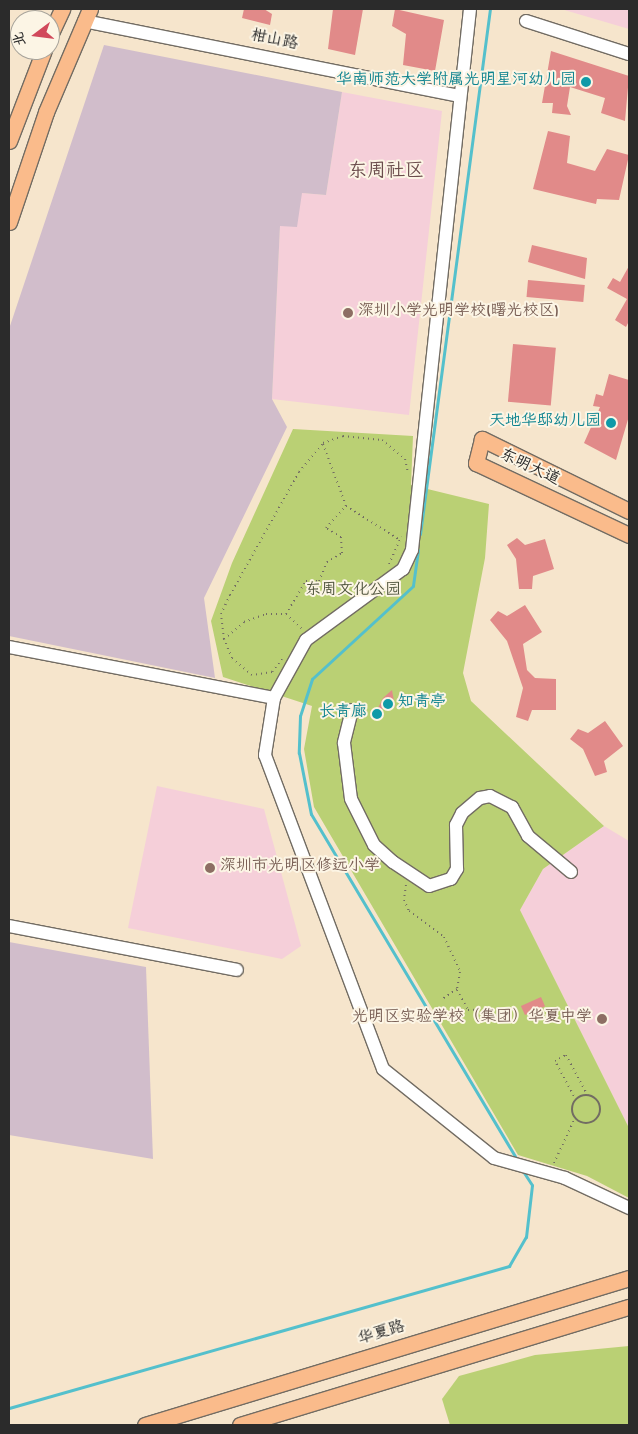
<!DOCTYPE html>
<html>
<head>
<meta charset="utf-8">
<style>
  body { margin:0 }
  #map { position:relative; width:638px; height:1434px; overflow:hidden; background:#f6e5cc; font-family:"Gochi Hand","LXGW WenKai TC",sans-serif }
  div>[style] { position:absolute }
  .built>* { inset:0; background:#f5cfd9 }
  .industrial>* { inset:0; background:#d1bdcb }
  .green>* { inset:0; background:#bad074 }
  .stream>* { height:3px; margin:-1.5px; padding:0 1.5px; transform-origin:1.5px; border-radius:1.5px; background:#54c0cc }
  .building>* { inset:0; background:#e18a89; transform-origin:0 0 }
  .path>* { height:2px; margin-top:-1px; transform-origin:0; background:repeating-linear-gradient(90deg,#726c63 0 1px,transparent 0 5px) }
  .path>.ring { margin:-1px; padding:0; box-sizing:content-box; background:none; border:2px solid #726c63; border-radius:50% }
  .roads { filter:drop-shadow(1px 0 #726c63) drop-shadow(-1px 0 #726c63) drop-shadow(0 1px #726c63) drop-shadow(0 -1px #726c63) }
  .minor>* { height:12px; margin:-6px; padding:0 6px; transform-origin:6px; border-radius:6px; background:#fff }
  .major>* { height:15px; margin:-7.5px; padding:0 7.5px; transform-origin:7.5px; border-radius:7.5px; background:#fabb8b }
  .dots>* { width:14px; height:14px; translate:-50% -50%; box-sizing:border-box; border:2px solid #fcf5e5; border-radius:50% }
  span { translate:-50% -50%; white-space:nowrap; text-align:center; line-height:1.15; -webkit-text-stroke:4px #fcf5e5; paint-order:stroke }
  .street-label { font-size:16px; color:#2b2b2b }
  .culture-label { font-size:16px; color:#0d838f }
  .right { translate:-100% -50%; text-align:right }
  .left { translate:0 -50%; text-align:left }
  .education-label { font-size:16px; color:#785e54 }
  .park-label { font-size:16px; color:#4f543d }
  .quarter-label { font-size:19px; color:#6b4c4c }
  .frame { position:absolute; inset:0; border:10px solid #2b2b2b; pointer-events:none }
  .north { position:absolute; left:10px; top:10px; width:50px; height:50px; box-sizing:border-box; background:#fcf5e5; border:1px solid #a8a49b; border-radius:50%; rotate:255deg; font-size:14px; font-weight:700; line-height:20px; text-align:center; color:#2b2b2b }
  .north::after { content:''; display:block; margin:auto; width:18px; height:22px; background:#d1495b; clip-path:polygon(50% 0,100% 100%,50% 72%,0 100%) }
</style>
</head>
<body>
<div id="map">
  <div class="built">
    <i style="clip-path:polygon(561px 9px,629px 9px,629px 29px)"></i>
    <i style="clip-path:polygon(342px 92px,442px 111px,409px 415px,272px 399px,280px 226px,302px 193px,326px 195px)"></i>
    <i style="clip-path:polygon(157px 786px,264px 809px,301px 946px,282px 959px,128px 928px)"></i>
    <i style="clip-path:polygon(604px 826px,629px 841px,629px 1128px,520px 910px,543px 869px)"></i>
  </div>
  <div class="industrial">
    <i style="clip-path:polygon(104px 45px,342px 92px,326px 195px,302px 193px,297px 227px,280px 226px,272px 399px,287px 427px,204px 598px,215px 678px,9px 636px,9px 329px)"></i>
    <i style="clip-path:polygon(9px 942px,146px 967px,153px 1159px,9px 1135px)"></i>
  </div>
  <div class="green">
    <i style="clip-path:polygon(293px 429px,413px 436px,411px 485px,489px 504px,485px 558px,463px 673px,471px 701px,604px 826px,543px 869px,520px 910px,629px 1128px,629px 1198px,587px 1176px,518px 1155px,314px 807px,304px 749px,312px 706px,223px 677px,211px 621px,232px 563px)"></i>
    <i style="clip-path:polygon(629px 1346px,629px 1425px,450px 1425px,442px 1399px,459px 1376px,535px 1355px)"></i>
  </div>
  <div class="stream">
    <i style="left:420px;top:534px;width:530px;rotate:-82.41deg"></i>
    <i style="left:418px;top:550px;width:36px;rotate:98deg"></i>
    <i style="left:413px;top:586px;width:137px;rotate:137.4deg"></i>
    <i style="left:312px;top:679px;width:39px;rotate:108deg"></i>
    <i style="left:300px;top:716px;width:37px;rotate:92deg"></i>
    <i style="left:299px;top:753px;width:62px;rotate:78.9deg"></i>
    <i style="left:311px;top:814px;width:404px;rotate:59.2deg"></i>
    <i style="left:9px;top:1408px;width:520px;rotate:-15.85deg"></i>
    <i style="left:509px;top:1266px;width:34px;rotate:-60deg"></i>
    <i style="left:526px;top:1237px;width:52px;rotate:-83.4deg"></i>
    <i style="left:532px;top:1185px;width:17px;rotate:-123deg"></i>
  </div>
  <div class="building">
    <i style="clip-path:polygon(244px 9px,264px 9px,272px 14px,270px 25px,242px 18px)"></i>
    <i style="clip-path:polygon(333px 9px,363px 9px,355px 55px,328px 49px)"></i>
    <i style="clip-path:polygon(395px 9px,444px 20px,435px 71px,403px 65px,406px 34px,392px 26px)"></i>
    <i style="clip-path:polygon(551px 51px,629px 76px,625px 121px,601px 113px,605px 98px,570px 87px,567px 106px,571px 115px,552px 113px,553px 103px,542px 103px)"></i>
    <i style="clip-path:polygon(548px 131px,570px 136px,567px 163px,595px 171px,607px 149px,629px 155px,619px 200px,597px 199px,596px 204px,533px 189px)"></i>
    <i style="clip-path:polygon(532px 245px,587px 258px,585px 279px,528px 262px)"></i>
    <i style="clip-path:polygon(629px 266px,629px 321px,626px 327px,615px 320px,627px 299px,607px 288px,613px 278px,620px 282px)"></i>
    <i style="left:528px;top:280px;width:57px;height:17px;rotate:5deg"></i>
    <i style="left:513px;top:344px;width:43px;height:58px;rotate:5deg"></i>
    <i style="clip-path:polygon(609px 374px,629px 380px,629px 416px,616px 460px,584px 443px,600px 407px,593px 406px,596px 394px,603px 396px)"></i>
    <i style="clip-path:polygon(517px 538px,525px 545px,545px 539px,554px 569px,533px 576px,532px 589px,519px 589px,516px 559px,507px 545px)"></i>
    <i style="clip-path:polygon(525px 605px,542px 632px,523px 644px,527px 670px,535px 678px,556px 679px,556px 710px,532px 710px,528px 721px,516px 717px,523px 688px,507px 641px,490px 620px,498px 611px,507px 616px)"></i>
    <i style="clip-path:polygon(392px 690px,395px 707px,377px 710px,383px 698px)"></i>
    <i style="clip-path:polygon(605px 721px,623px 746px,604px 761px,607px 772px,595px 776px,583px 749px,570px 739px,578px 729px,588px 733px)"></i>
    <i style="left:541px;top:997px;width:10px;height:22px;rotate:66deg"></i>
  </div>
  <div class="path">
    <i style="left:323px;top:444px;width:66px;rotate:69.6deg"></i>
    <i style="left:346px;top:506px;width:64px;rotate:32.2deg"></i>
    <i style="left:389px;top:564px;width:30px;rotate:-66deg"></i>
    <i style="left:286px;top:614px;width:39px;rotate:-59deg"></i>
    <i style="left:306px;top:581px;width:13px"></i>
    <i style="left:319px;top:581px;width:21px;rotate:-67deg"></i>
    <i style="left:327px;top:562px;width:17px;rotate:-31deg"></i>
    <i style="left:342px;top:553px;width:16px;rotate:-94deg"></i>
    <i style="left:341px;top:537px;width:17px;rotate:-149deg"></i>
    <i style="left:326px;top:528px;width:30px;rotate:-48deg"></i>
    <i style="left:224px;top:639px;width:25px;rotate:-97deg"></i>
    <i style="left:221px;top:614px;width:21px;rotate:-65deg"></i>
    <i style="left:230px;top:595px;width:141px;rotate:-60.7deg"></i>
    <i style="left:299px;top:472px;width:38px;rotate:-50deg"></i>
    <i style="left:323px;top:443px;width:21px;rotate:-19deg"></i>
    <i style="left:343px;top:436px;width:39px;rotate:6deg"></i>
    <i style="left:382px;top:440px;width:30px;rotate:40deg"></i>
    <i style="left:405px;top:459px;width:14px;rotate:78deg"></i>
    <i style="left:282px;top:659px;width:16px;rotate:128deg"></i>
    <i style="left:272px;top:672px;width:20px;rotate:171deg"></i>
    <i style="left:252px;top:675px;width:26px;rotate:-140deg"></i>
    <i style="left:232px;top:658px;width:21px;rotate:-113deg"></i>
    <i style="left:224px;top:639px;width:26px;rotate:-40deg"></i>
    <i style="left:244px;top:622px;width:23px;rotate:-20deg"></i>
    <i style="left:266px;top:614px;width:20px"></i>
    <i style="left:286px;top:614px;width:21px;rotate:43deg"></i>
    <i style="left:406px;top:885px;width:15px;rotate:98deg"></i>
    <i style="left:404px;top:900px;width:12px;rotate:66deg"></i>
    <i style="left:409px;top:911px;width:44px;rotate:36.6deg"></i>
    <i style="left:444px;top:937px;width:38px;rotate:65deg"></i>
    <i style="left:460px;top:972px;width:17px;rotate:100deg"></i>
    <i style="left:457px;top:989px;width:18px;rotate:146deg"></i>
    <i style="left:457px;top:990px;width:23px;rotate:61deg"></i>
    <i style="left:468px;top:1010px;width:33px;rotate:-2deg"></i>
    <i class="ring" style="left:572px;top:1095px;width:26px;height:26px"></i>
    <i style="left:576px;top:1100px;width:44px;rotate:-118.3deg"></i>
    <i style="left:555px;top:1061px;width:13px;rotate:-29deg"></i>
    <i style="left:566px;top:1055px;width:47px;rotate:61.8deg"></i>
    <i style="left:554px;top:1163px;width:50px;rotate:-65deg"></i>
  </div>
  <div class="roads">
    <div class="minor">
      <i style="left:470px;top:9px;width:544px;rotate:96.12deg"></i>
      <i style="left:412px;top:550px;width:21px;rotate:115deg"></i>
      <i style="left:403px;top:569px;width:120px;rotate:143.8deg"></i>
      <i style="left:306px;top:640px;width:66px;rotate:118.9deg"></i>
      <i style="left:274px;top:698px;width:58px;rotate:99deg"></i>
      <i style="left:265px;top:755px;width:335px;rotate:69.4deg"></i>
      <i style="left:383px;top:1069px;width:142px;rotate:38.7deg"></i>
      <i style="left:494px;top:1158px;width:74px;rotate:15.7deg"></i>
      <i style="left:565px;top:1178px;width:71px;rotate:25.1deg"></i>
      <i style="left:84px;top:21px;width:381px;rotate:11.3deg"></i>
      <i style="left:526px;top:21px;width:108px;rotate:17.8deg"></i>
      <i style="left:9px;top:647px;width:270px;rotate:10.9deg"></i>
      <i style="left:352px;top:710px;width:34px;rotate:104deg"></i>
      <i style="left:344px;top:743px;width:56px;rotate:82.9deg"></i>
      <i style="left:351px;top:799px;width:51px;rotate:63.4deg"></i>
      <i style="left:374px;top:845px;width:25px;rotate:42deg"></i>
      <i style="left:393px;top:862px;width:43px;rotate:33.7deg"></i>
      <i style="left:429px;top:886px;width:23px;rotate:-18deg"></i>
      <i style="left:451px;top:879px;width:12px;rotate:-59deg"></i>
      <i style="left:457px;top:869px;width:44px;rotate:-91.3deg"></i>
      <i style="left:456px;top:825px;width:13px;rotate:-63deg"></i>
      <i style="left:462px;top:813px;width:23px;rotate:-40deg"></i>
      <i style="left:480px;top:798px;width:10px;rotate:-11deg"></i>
      <i style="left:490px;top:796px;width:25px;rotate:27deg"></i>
      <i style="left:512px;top:807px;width:33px;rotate:61deg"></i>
      <i style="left:528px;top:836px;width:56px;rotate:39.9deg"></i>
      <i style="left:9px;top:926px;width:232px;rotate:10.9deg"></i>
    </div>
    <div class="major">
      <i style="left:50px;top:35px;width:29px;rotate:-65deg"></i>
      <i style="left:9px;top:141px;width:97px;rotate:-69deg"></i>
      <i style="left:9px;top:222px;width:116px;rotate:-71.4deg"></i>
      <i style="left:46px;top:112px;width:112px;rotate:-66.9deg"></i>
      <i style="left:629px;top:511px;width:164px;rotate:-153.9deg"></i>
      <i style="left:482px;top:439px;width:25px;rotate:104deg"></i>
      <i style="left:476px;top:463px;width:169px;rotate:25.2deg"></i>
      <i style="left:145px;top:1425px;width:506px;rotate:-16.89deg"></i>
      <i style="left:240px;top:1425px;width:407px;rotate:-16.9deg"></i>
    </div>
  </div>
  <div class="dots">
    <i style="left:586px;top:82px;background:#0f9aa8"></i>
    <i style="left:348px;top:313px;background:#8d6e63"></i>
    <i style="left:611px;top:423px;background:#0f9aa8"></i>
    <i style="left:388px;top:704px;background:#0f9aa8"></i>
    <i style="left:377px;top:714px;background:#0f9aa8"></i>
    <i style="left:210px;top:868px;background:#8d6e63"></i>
    <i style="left:602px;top:1019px;background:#8d6e63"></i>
  </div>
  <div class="street-label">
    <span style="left:274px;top:42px;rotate:11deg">柑山路</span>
    <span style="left:529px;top:469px;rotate:25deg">东明大道</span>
    <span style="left:382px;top:1335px;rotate:-17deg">华夏路</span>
  </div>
  <div class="culture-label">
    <span class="right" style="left:576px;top:82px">华南师范大学附属光明星河幼儿园</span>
    <span class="right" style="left:601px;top:423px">天地华邸幼儿园</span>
    <span class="left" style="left:398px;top:704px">知青亭</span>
    <span class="right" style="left:367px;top:714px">长青廊</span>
  </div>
  <div class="education-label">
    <span class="left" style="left:358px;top:313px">深圳小学光明学校(曙光校区)</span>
    <span class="left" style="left:220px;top:868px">深圳市光明区修远小学</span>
    <span class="right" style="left:592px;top:1019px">光明区实验学校（集团）华夏中学</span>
  </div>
  <div class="park-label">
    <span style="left:353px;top:592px">东周文化公园</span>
  </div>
  <div class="quarter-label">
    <span style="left:386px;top:173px">东周社区</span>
  </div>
  <div class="frame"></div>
  <div class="north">北</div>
</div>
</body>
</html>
